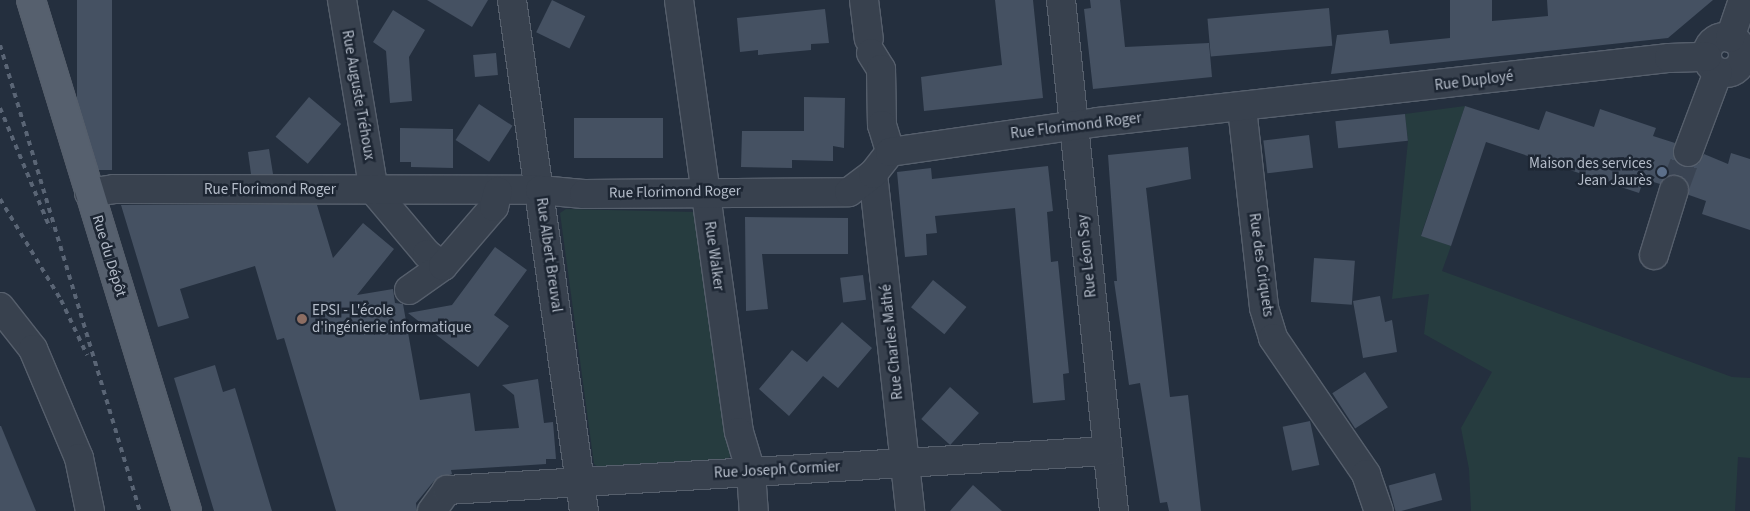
<!DOCTYPE html>
<html>
<head>
<meta charset="utf-8">
<style>
  body { margin:0 }
  #map { position:relative; width:1750px; height:511px; overflow:hidden; background:#242f3e; font-family:"Source Sans 3",sans-serif }
  div>[style] { position:absolute }
  .green>* { inset:0; background:#263c3f }
  .building>* { inset:0; background:#455162; transform-origin:0 0 }
  .minor-tunnel>* { height:28px; margin-top:-14px; transform-origin:0; background:repeating-linear-gradient(90deg,#3a4453 0 28px,transparent 0 42px) }
  .roads { filter:drop-shadow(1px 0 #565f6c) drop-shadow(-1px 0 #565f6c) drop-shadow(0 1px #565f6c) drop-shadow(0 -1px #565f6c) }
  .minor>* { height:28px; margin:-14px; padding:0 14px; transform-origin:14px; border-radius:14px; background:#38414e }
  .minor>.ring { margin:-14px; padding:0; box-sizing:content-box; background:none; border:28px solid #38414e; border-radius:50% }
  .major>* { height:28px; margin:-14px; padding:0 14px; transform-origin:14px; border-radius:14px; background:#56606e }
  .rail>* { height:4px; margin-top:-2px; transform-origin:0; background:repeating-linear-gradient(90deg,#5a6575 0 5px,transparent 0 10px) }
  .dots>* { width:14px; height:14px; translate:-50% -50%; box-sizing:border-box; border:2px solid #1d2633; border-radius:50% }
  span { translate:-50% -50%; white-space:nowrap; text-align:center; line-height:1.15; -webkit-text-stroke:5px #1d2633; paint-order:stroke }
  .street-label { font-size:15px; color:#b4bcc9 }
  .poi-label { font-size:15px; color:#b4bcc9 }
  .right { translate:-100% -50%; text-align:right }
  .left { translate:0 -50%; text-align:left }
</style>
</head>
<body>
<div id="map">
  <div class="green">
    <i style="clip-path:polygon(1465px 106px,1421px 235px,1451px 246px,1442px 271px,1732px 377px,1750px 378px,1750px 458px,1738px 457px,1735px 511px,1471px 511px,1469px 469px,1461px 428px,1492px 372px,1424px 334px,1429px 294px,1392px 299px,1408px 141px,1405px 114px)"></i>
    <i style="clip-path:polygon(566px 209px,694px 212px,731px 455px,726px 461px,599px 468px,594px 464px,560px 213px)"></i>
  </div>
  <div class="building">
    <i style="left:77px;top:0;width:35px;height:170px"></i>
    <i style="clip-path:polygon(427px 0,488px 0,472px 27px)"></i>
    <i style="left:552px;top:0;width:37px;height:36px;rotate:26deg"></i>
    <i style="clip-path:polygon(995px 0,1033px 0,1043px 98px,924px 111px,921px 77px,1002px 65px)"></i>
    <i style="clip-path:polygon(1090px 0,1120px 0,1125px 47px,1209px 43px,1212px 77px,1093px 89px,1084px 9px,1091px 8px)"></i>
    <i style="clip-path:polygon(1450px 0,1492px 0,1492px 21px,1548px 16px,1547px 0,1713px 0,1668px 38px,1331px 74px,1337px 35px,1388px 30px,1390px 44px,1450px 38px)"></i>
    <i style="left:1329px;top:8px;width:38px;height:122px;rotate:85deg"></i>
    <i style="clip-path:polygon(825px 9px,829px 43px,811px 44px,811px 50px,758px 55px,758px 50px,740px 52px,737px 18px)"></i>
    <i style="clip-path:polygon(393px 10px,425px 30px,409px 57px,412px 101px,390px 103px,386px 51px,373px 42px)"></i>
    <i style="left:496px;top:53px;width:22px;height:23px;rotate:85deg"></i>
    <i style="left:309px;top:97px;width:42px;height:52px;rotate:40deg"></i>
    <i style="clip-path:polygon(804px 97px,845px 98px,844px 148px,833px 146px,833px 161px,792px 160px,792px 168px,741px 167px,742px 131px,804px 131px)"></i>
    <i style="left:479px;top:104px;width:40px;height:43px;rotate:33deg"></i>
    <i style="clip-path:polygon(1465px 106px,1539px 130px,1546px 111px,1594px 127px,1600px 109px,1656px 128px,1653px 136px,1675px 143px,1673px 155px,1683px 167px,1698px 164px,1704px 154px,1728px 164px,1731px 153px,1750px 159px,1750px 230px,1702px 214px,1706px 201px,1689px 195px,1689px 186px,1679px 175px,1670px 175px,1660px 184px,1644px 179px,1639px 193px,1486px 142px,1451px 246px,1421px 236px)"></i>
    <i style="left:1405px;top:114px;width:27px;height:70px;rotate:84deg"></i>
    <i style="left:574px;top:118px;width:89px;height:40px"></i>
    <i style="clip-path:polygon(400px 128px,453px 129px,453px 168px,411px 167px,411px 162px,400px 162px)"></i>
    <i style="left:1309px;top:135px;width:33px;height:46px;rotate:83deg"></i>
    <i style="clip-path:polygon(1188px 147px,1191px 179px,1146px 188px,1170px 397px,1188px 395px,1201px 511px,1169px 511px,1167px 502px,1160px 503px,1140px 383px,1129px 385px,1114px 281px,1117px 281px,1108px 155px)"></i>
    <i style="clip-path:polygon(269px 149px,273px 174px,251px 174px,248px 152px)"></i>
    <i style="clip-path:polygon(1048px 166px,1053px 211px,1047px 212px,1051px 262px,1058px 261px,1069px 373px,1063px 374px,1065px 400px,1033px 403px,1015px 208px,935px 216px,937px 233px,926px 234px,927px 255px,905px 257px,897px 172px,931px 168px,932px 179px)"></i>
    <i style="clip-path:polygon(121px 205px,317px 205px,333px 258px,363px 223px,394px 249px,357px 295px,393px 289px,395px 303px,403px 304px,420px 400px,470px 393px,475px 431px,519px 428px,514px 395px,502px 385px,538px 379px,544px 423px,553px 422px,556px 459px,546px 459px,546px 464px,451px 470px,452px 474px,434px 481px,416px 503px,417px 511px,336px 511px,284px 338px,277px 340px,255px 266px,180px 289px,189px 318px,158px 327px)"></i>
    <i style="clip-path:polygon(745px 217px,848px 218px,848px 254px,762px 254px,768px 309px,746px 311px)"></i>
    <i style="clip-path:polygon(495px 247px,527px 270px,494px 315px,509px 326px,478px 367px,408px 313px,452px 305px)"></i>
    <i style="left:1314px;top:258px;width:41px;height:44px;rotate:4deg"></i>
    <i style="left:863px;top:275px;width:25px;height:23px;rotate:83deg"></i>
    <i style="left:933px;top:280px;width:43px;height:35px;rotate:39deg"></i>
    <i style="clip-path:polygon(1380px 296px,1385px 322px,1392px 320px,1397px 352px,1363px 358px,1353px 301px)"></i>
    <i style="clip-path:polygon(842px 322px,872px 348px,838px 388px,823px 376px,789px 416px,759px 389px,792px 350px,807px 362px)"></i>
    <i style="clip-path:polygon(215px 365px,223px 392px,235px 388px,272px 511px,214px 511px,174px 378px)"></i>
    <i style="left:1365px;top:372px;width:42px;height:39px;rotate:57deg"></i>
    <i style="left:950px;top:387px;width:39px;height:43px;rotate:42deg"></i>
    <i style="left:1310px;top:421px;width:45px;height:28px;rotate:78deg"></i>
    <i style="clip-path:polygon(0 426px,1px 426px,36px 511px,0 511px)"></i>
    <i style="left:1435px;top:473px;width:28px;height:48px;rotate:75deg"></i>
    <i style="clip-path:polygon(973px 485px,1002px 511px,950px 511px)"></i>
  </div>
  <div class="minor-tunnel">
    <i style="left:1674px;top:190px;width:40px;rotate:-69.8deg"></i>
  </div>
  <div class="roads">
    <div class="minor">
      <i style="left:342px;top:0;width:194px;rotate:80.5deg"></i>
      <i style="left:374px;top:191px;width:82px;rotate:49.9deg"></i>
      <i style="left:427px;top:254px;width:20px;rotate:37deg"></i>
      <i style="left:512px;top:0;width:516px;rotate:81.98deg"></i>
      <i style="left:679px;top:0;width:436px;rotate:82.1deg"></i>
      <i style="left:739px;top:432px;width:42px;rotate:73.3deg"></i>
      <i style="left:751px;top:472px;width:39px;rotate:86deg"></i>
      <i style="left:864px;top:0;width:39px;rotate:83deg"></i>
      <i style="left:1061px;top:0;width:514px;rotate:84.08deg"></i>
      <i class="ring" style="left:1707px;top:37px;width:8px;height:8px"></i>
      <i style="left:1730px;top:38px;width:40px;rotate:-71.1deg"></i>
      <i style="left:871px;top:53px;width:19px;rotate:58deg"></i>
      <i style="left:881px;top:69px;width:56px;rotate:89deg"></i>
      <i style="left:882px;top:125px;width:28px;rotate:73deg"></i>
      <i style="left:1242px;top:108px;width:201px;rotate:83.7deg"></i>
      <i style="left:1264px;top:308px;width:31px;rotate:73deg"></i>
      <i style="left:1273px;top:338px;width:165px;rotate:55.6deg"></i>
      <i style="left:1366px;top:474px;width:39px;rotate:71deg"></i>
      <i style="left:1688px;top:152px;width:85px;rotate:-69.4deg"></i>
      <i style="left:873px;top:174px;width:339px;rotate:83.7deg"></i>
      <i style="left:89px;top:193px;width:25px;rotate:-9deg"></i>
      <i style="left:114px;top:189px;width:426px;rotate:0.1deg"></i>
      <i style="left:540px;top:190px;width:44px;rotate:5.2deg"></i>
      <i style="left:584px;top:194px;width:265px;rotate:-0.4deg"></i>
      <i style="left:849px;top:192px;width:30px;rotate:-37deg"></i>
      <i style="left:873px;top:174px;width:28px;rotate:-52deg"></i>
      <i style="left:890px;top:152px;width:210px;rotate:-8.2deg"></i>
      <i style="left:1098px;top:122px;width:575px;rotate:-6.4deg"></i>
      <i style="left:1669px;top:58px;width:38px;rotate:-2deg"></i>
      <i style="left:1654px;top:255px;width:68px;rotate:-72.9deg"></i>
      <i style="left:409px;top:290px;width:42px;rotate:-35.2deg"></i>
      <i style="left:443px;top:266px;width:78px;rotate:-49.2deg"></i>
      <i style="left:494px;top:207px;width:16px;rotate:-76deg"></i>
      <i style="left:0;top:307px;width:53px;rotate:51.8deg"></i>
      <i style="left:33px;top:349px;width:118px;rotate:67.1deg"></i>
      <i style="left:79px;top:458px;width:54px;rotate:78.3deg"></i>
      <i style="left:432px;top:511px;width:26px;rotate:-54deg"></i>
      <i style="left:447px;top:490px;width:661px;rotate:-3.38deg"></i>
    </div>
    <div class="major">
      <i style="left:31px;top:0;width:534px;rotate:73.02deg"></i>
    </div>
  </div>
  <div class="rail">
    <i style="left:0;top:45px;width:487px;rotate:73.3deg"></i>
    <i style="left:0;top:108px;width:130px;rotate:67.4deg"></i>
    <i style="left:0;top:199px;width:118px;rotate:58.9deg"></i>
    <i style="left:61px;top:300px;width:61px;rotate:64.7deg"></i>
  </div>
  <div class="dots">
    <i style="left:1662px;top:172px;background:#5c6f8a"></i>
    <i style="left:302px;top:319px;background:#8d6e63"></i>
  </div>
  <div class="street-label">
    <span style="left:1474px;top:81px;rotate:-7deg">Rue Duployé</span>
    <span style="left:358px;top:95px;rotate:80deg">Rue Auguste Tréhoux</span>
    <span style="left:1076px;top:126px;rotate:-7deg">Rue Florimond Roger</span>
    <span style="left:270px;top:190px">Rue Florimond Roger</span>
    <span style="left:675px;top:192px;rotate:-1deg">Rue Florimond Roger</span>
    <span style="left:549px;top:255px;rotate:82deg">Rue Albert Breuval</span>
    <span style="left:109px;top:256px;rotate:73deg">Rue du Dépôt</span>
    <span style="left:714px;top:256px;rotate:82deg">Rue Walker</span>
    <span style="left:1087px;top:256px;rotate:-96deg">Rue Léon Say</span>
    <span style="left:1261px;top:265px;rotate:82deg">Rue des Criquets</span>
    <span style="left:892px;top:342px;rotate:-96deg">Rue Charles Mathé</span>
    <span style="left:777px;top:470px;rotate:-3deg">Rue Joseph Cormier</span>
  </div>
  <div class="poi-label">
    <span class="right" style="left:1652px;top:172px">Maison des services<br>Jean Jaurès</span>
    <span class="left" style="left:312px;top:319px">EPSI - L'école<br>d'ingénierie informatique</span>
  </div>
</div>
</body>
</html>
